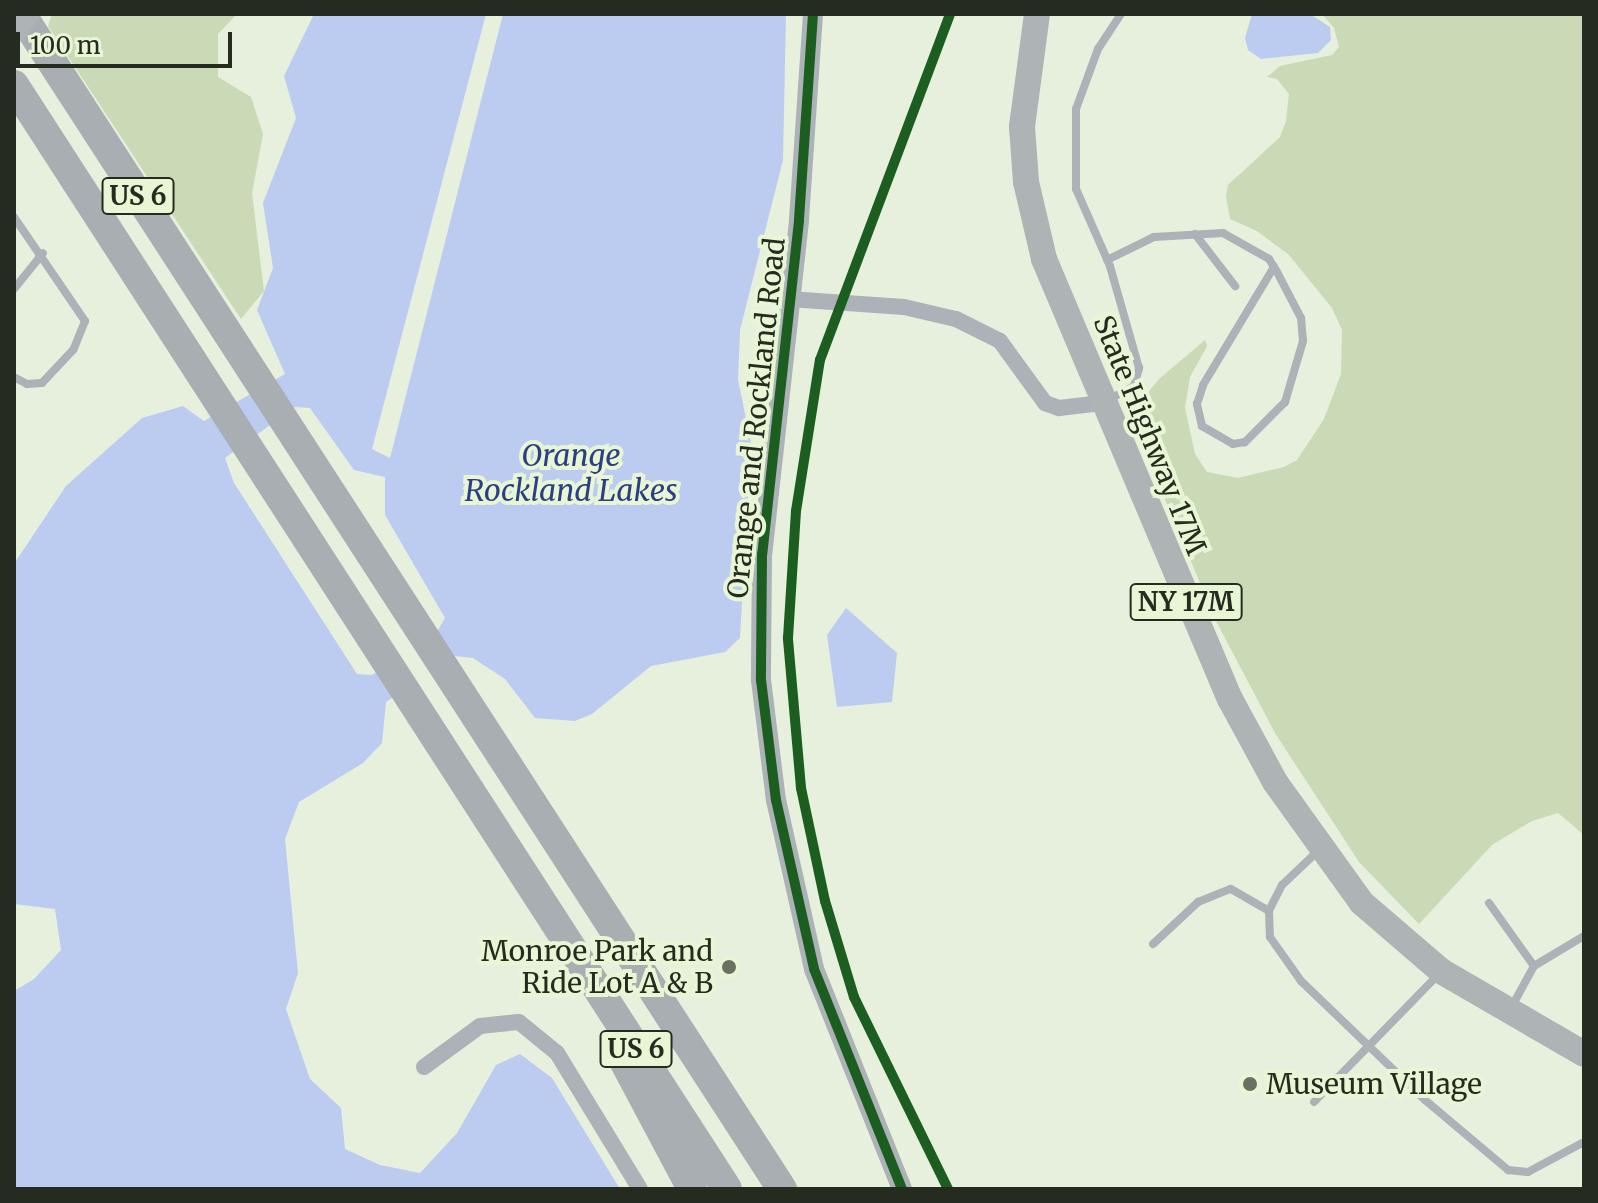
<!DOCTYPE html>
<html>
<head>
<meta charset="utf-8">
<style>
  body { margin:0 }
  #map { position:relative; width:1598px; height:1203px; overflow:hidden; background:#e7efdd; font-family:Merriweather,serif }
  div>[style] { position:absolute }
  .green>* { inset:0; background:#cad9b6 }
  .water>* { inset:0; background:#bcccf0 }
  .pier>* { inset:0; background:#e7efdd }
  .service>* { height:8px; margin:-4px; padding:0 4px; transform-origin:4px; border-radius:4px; background:#acb2b8 }
  .minor>* { height:16px; margin:-8px; padding:0 8px; transform-origin:8px; border-radius:8px; background:#acb2b8 }
  .tertiary>* { height:20px; margin:-10px; padding:0 10px; transform-origin:10px; border-radius:10px; background:#acb2b8 }
  .primary>* { height:26px; margin:-13px; padding:0 13px; transform-origin:13px; border-radius:13px; background:#aeb4b5 }
  .motorway>* { height:30px; margin:-15px; padding:0 15px; transform-origin:15px; border-radius:15px; background:#a8aeb2 }
  .primary-bridge>* { height:26px; margin:-13px; padding:0 13px; transform-origin:13px; border-radius:13px; background:#aeb4b5 }
  .cycleway>* { height:10px; margin:-5px; padding:0 5px; transform-origin:5px; border-radius:5px; background:#1b5e20 }
  .dots>* { width:22px; height:22px; translate:-50% -50%; box-sizing:border-box; border:4px solid #e8f6d6; border-radius:50% }
  span { translate:-50% -50%; white-space:nowrap; text-align:center; line-height:1.15; -webkit-text-stroke:8px #e8f6d6; paint-order:stroke }
  .shield-label span { padding:2px 6px; background:#e8f6d6; border:2px solid; border-radius:6px; -webkit-text-stroke-width:0 }
  .shield-label { font-size:26px; color:#262b1f; font-weight:700 }
  .street-label { font-size:28px; color:#262b1f }
  .poi-label { font-size:28px; color:#262b1f }
  .right { translate:-100% -50%; text-align:right }
  .left { translate:0 -50%; text-align:left }
  .water-label { font-size:30px; color:#2e3e83; font-style:italic }
  .frame { position:absolute; inset:0; border:16px solid #262b1f; pointer-events:none }
  .scale { position:absolute; left:16px; top:32px; width:216px; height:36px; box-sizing:border-box; border:4px solid #262b1f; border-top:0; padding-left:10px; font-size:24px; line-height:28px; white-space:nowrap; color:#262b1f; -webkit-text-stroke:6px #e8f6d6; paint-order:stroke }
</style>
</head>
<body>
<div id="map">
  <div class="green">
    <i style="clip-path:polygon(52px 14px,237px 14px,218px 34px,218px 77px,251px 97px,263px 134px,252px 193px,264px 291px,241px 319px,48px 26px)"></i>
    <i style="clip-path:polygon(1322px 14px,1584px 14px,1584px 835px,1558px 813px,1532px 821px,1492px 845px,1419px 924px,1359px 862px,1275px 733px,1216px 621px,1133px 423px,1137px 406px,1159px 379px,1205px 340px,1207px 346px,1190px 377px,1185px 408px,1195px 454px,1207px 472px,1238px 478px,1284px 467px,1297px 460px,1324px 419px,1341px 374px,1342px 330px,1332px 308px,1289px 255px,1257px 231px,1230px 219px,1226px 196px,1228px 185px,1280px 137px,1286px 121px,1289px 94px,1277px 79px,1267px 77px,1280px 66px,1332px 55px,1339px 47px,1334px 28px)"></i>
  </div>
  <div class="water">
    <i style="clip-path:polygon(evenodd,314px 14px,486px 14px,372px 449px,390px 458px,503px 14px,786px 14px,783px 160px,740px 330px,738px 380px,751px 443px,740px 638px,725px 652px,651px 666px,592px 714px,575px 721px,535px 718px,505px 679px,473px 658px,455px 656px,386px 702px,382px 743px,363px 763px,299px 802px,285px 839px,298px 973px,286px 1009px,310px 1079px,341px 1108px,345px 1149px,380px 1165px,420px 1173px,457px 1133px,496px 1065px,520px 1054px,552px 1078px,620px 1189px,14px 1189px,14px 991px,34px 979px,61px 950px,55px 909px,14px 904px,14px 564px,66px 486px,142px 418px,183px 406px,204px 421px,285px 374px,257px 310px,273px 268px,263px 203px,296px 118px,284px 76px,314px 14px,295px 407px,310px 408px,354px 470px,385px 477px,385px 515px,445px 618px,438px 630px,372px 675px,357px 674px,234px 483px,225px 458px,295px 407px)"></i>
    <i style="clip-path:polygon(1252px 14px,1310px 14px,1330px 27px,1331px 40px,1318px 53px,1261px 59px,1248px 50px,1245px 38px)"></i>
    <i style="clip-path:polygon(846px 608px,897px 653px,892px 702px,837px 707px,827px 635px)"></i>
  </div>
  <div class="pier">
    <i style="clip-path:polygon(435px 627px,437px 673px,413px 688px,374px 669px)"></i>
  </div>
  <div class="service">
    <i style="left:14px;top:217px;width:126px;rotate:55.7deg"></i>
    <i style="left:85px;top:321px;width:31px;rotate:112deg"></i>
    <i style="left:73px;top:350px;width:45px;rotate:133.2deg"></i>
    <i style="left:42px;top:383px;width:15px;rotate:176deg"></i>
    <i style="left:27px;top:384px;width:15px;rotate:-152deg"></i>
    <i style="left:1195px;top:234px;width:66px;rotate:52.4deg"></i>
    <i style="left:1107px;top:260px;width:52px;rotate:-26.1deg"></i>
    <i style="left:1154px;top:237px;width:69px;rotate:-3.3deg"></i>
    <i style="left:1223px;top:233px;width:53px;rotate:29.5deg"></i>
    <i style="left:1269px;top:259px;width:9px;rotate:58deg"></i>
    <i style="left:1274px;top:267px;width:6px;rotate:59deg"></i>
    <i style="left:1277px;top:272px;width:52px;rotate:62.4deg"></i>
    <i style="left:1301px;top:318px;width:23px;rotate:85deg"></i>
    <i style="left:1303px;top:341px;width:64px;rotate:106.4deg"></i>
    <i style="left:1285px;top:402px;width:57px;rotate:135deg"></i>
    <i style="left:1245px;top:442px;width:12px;rotate:171deg"></i>
    <i style="left:1233px;top:444px;width:36px;rotate:-150deg"></i>
    <i style="left:1202px;top:426px;width:23px;rotate:-103deg"></i>
    <i style="left:1197px;top:404px;width:20px;rotate:-72deg"></i>
    <i style="left:1203px;top:385px;width:138px;rotate:-59deg"></i>
    <i style="left:14px;top:289px;width:46px;rotate:-51.1deg"></i>
    <i style="left:1106px;top:401px;width:32px;rotate:-28deg"></i>
    <i style="left:1134px;top:386px;width:19px;rotate:-74deg"></i>
    <i style="left:1139px;top:368px;width:106px;rotate:-105.9deg"></i>
    <i style="left:1110px;top:266px;width:84px;rotate:-113.8deg"></i>
    <i style="left:1076px;top:189px;width:80px;rotate:-90deg"></i>
    <i style="left:1076px;top:109px;width:64px;rotate:-69.9deg"></i>
    <i style="left:1098px;top:49px;width:42px;rotate:-56.7deg"></i>
    <i style="left:1320px;top:849px;width:52px;rotate:136.5deg"></i>
    <i style="left:1282px;top:885px;width:29px;rotate:117deg"></i>
    <i style="left:1269px;top:911px;width:26px;rotate:88deg"></i>
    <i style="left:1270px;top:937px;width:54px;rotate:54.8deg"></i>
    <i style="left:1301px;top:981px;width:172px;rotate:43.8deg"></i>
    <i style="left:1425px;top:1100px;width:109px;rotate:40.1deg"></i>
    <i style="left:1508px;top:1170px;width:20px;rotate:6deg"></i>
    <i style="left:1528px;top:1172px;width:64px;rotate:-28.2deg"></i>
    <i style="left:1489px;top:903px;width:77px;rotate:54.5deg"></i>
    <i style="left:1153px;top:944px;width:62px;rotate:-43deg"></i>
    <i style="left:1198px;top:902px;width:35px;rotate:-22deg"></i>
    <i style="left:1231px;top:889px;width:44px;rotate:30.1deg"></i>
    <i style="left:1511px;top:1008px;width:48px;rotate:-61.3deg"></i>
    <i style="left:1534px;top:966px;width:58px;rotate:-31deg"></i>
    <i style="left:1314px;top:1102px;width:177px;rotate:-45.7deg"></i>
  </div>
  <div class="minor">
    <i style="left:789px;top:299px;width:115px;rotate:4deg"></i>
    <i style="left:904px;top:307px;width:53px;rotate:13deg"></i>
    <i style="left:956px;top:319px;width:49px;rotate:26.6deg"></i>
    <i style="left:1000px;top:341px;width:77px;rotate:54deg"></i>
    <i style="left:1045px;top:403px;width:15px;rotate:20deg"></i>
    <i style="left:1059px;top:408px;width:43px;rotate:-6.6deg"></i>
    <i style="left:424px;top:1067px;width:69px;rotate:-36.2deg"></i>
    <i style="left:480px;top:1026px;width:39px;rotate:-6deg"></i>
    <i style="left:519px;top:1022px;width:49px;rotate:39.2deg"></i>
    <i style="left:557px;top:1053px;width:159px;rotate:58.6deg"></i>
  </div>
  <div class="tertiary">
    <i style="left:813px;top:14px;width:207px;rotate:93.9deg"></i>
    <i style="left:799px;top:221px;width:335px;rotate:96.3deg"></i>
    <i style="left:762px;top:554px;width:126px;rotate:90.5deg"></i>
    <i style="left:761px;top:680px;width:121px;rotate:82.9deg"></i>
    <i style="left:776px;top:800px;width:173px;rotate:77.3deg"></i>
    <i style="left:814px;top:969px;width:237px;rotate:68.2deg"></i>
  </div>
  <div class="primary">
    <i style="left:1037px;top:14px;width:114px;rotate:97.6deg"></i>
    <i style="left:1022px;top:127px;width:55px;rotate:85.8deg"></i>
    <i style="left:1026px;top:182px;width:79px;rotate:76.8deg"></i>
    <i style="left:1044px;top:259px;width:478px;rotate:67.1deg"></i>
    <i style="left:1230px;top:699px;width:94px;rotate:61.5deg"></i>
    <i style="left:1275px;top:782px;width:149px;rotate:54.3deg"></i>
    <i style="left:1362px;top:903px;width:104px;rotate:40.7deg"></i>
    <i style="left:1441px;top:971px;width:165px;rotate:30.1deg"></i>
  </div>
  <div class="motorway">
    <i style="left:21px;top:14px;width:1400px;rotate:57.07deg"></i>
    <i style="left:14px;top:85px;width:1314px;rotate:57.14deg"></i>
    <i style="left:623px;top:1059px;width:147px;rotate:62deg"></i>
  </div>
  <div class="primary-bridge">
    <i style="left:14px;top:30px;width:20px;rotate:-53deg"></i>
  </div>
  <div class="cycleway">
    <i style="left:813px;top:14px;width:207px;rotate:93.9deg"></i>
    <i style="left:799px;top:221px;width:335px;rotate:96.3deg"></i>
    <i style="left:762px;top:554px;width:126px;rotate:90.5deg"></i>
    <i style="left:761px;top:680px;width:121px;rotate:82.9deg"></i>
    <i style="left:776px;top:800px;width:173px;rotate:77.3deg"></i>
    <i style="left:814px;top:969px;width:237px;rotate:68.2deg"></i>
    <i style="left:948px;top:1189px;width:214px;rotate:-116.1deg"></i>
    <i style="left:854px;top:997px;width:100px;rotate:-106.8deg"></i>
    <i style="left:825px;top:901px;width:116px;rotate:-102deg"></i>
    <i style="left:801px;top:788px;width:151px;rotate:-95deg"></i>
    <i style="left:788px;top:638px;width:127px;rotate:-86.4deg"></i>
    <i style="left:796px;top:511px;width:153px;rotate:-81deg"></i>
    <i style="left:820px;top:360px;width:370px;rotate:-69.4deg"></i>
  </div>
  <div class="dots">
    <i style="left:729px;top:967px;background:#6a7062"></i>
    <i style="left:1250px;top:1084px;background:#6a7062"></i>
  </div>
  <div class="shield-label">
    <span style="left:138px;top:196px">US 6</span>
    <span style="left:1186px;top:602px">NY 17M</span>
    <span style="left:636px;top:1049px">US 6</span>
  </div>
  <div class="street-label">
    <span style="left:756px;top:418px;rotate:-84deg">Orange and Rockland Road</span>
    <span style="left:1150px;top:435px;rotate:68deg">State Highway 17M</span>
  </div>
  <div class="poi-label">
    <span class="right" style="left:713px;top:967px">Monroe Park and<br>Ride Lot A &amp; B</span>
    <span class="left" style="left:1266px;top:1084px">Museum Village</span>
  </div>
  <div class="water-label">
    <span style="left:571px;top:472px">Orange<br>Rockland Lakes</span>
  </div>
  <div class="frame"></div>
  <div class="scale">100 m</div>
</div>
</body>
</html>
